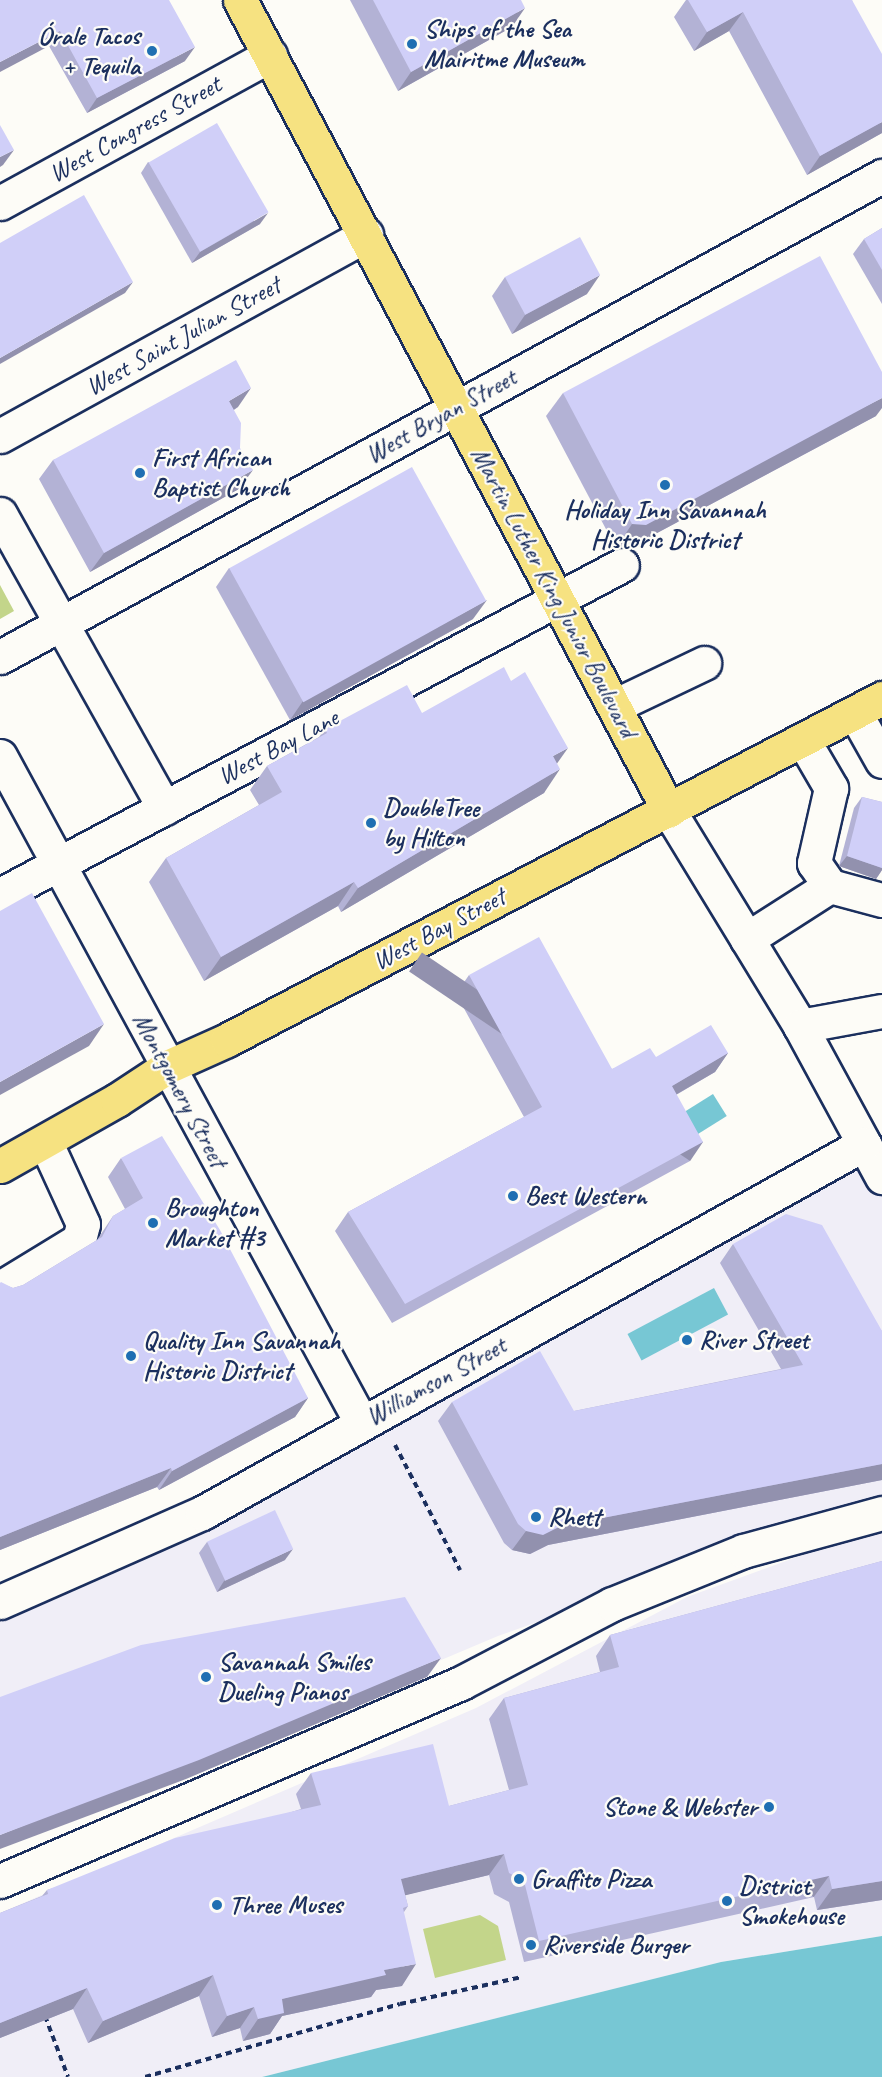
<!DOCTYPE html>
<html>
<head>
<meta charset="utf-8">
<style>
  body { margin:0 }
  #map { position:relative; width:882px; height:2077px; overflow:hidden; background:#fdfcf7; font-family:Caveat,sans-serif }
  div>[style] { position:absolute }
  .built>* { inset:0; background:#f0eef7 }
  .green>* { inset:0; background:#c3d58a }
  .water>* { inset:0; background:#77c7d4; transform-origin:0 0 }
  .path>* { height:4px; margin-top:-2px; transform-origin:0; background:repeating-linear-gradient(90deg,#1b2f5e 0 6px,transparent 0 10.5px) }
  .roads { filter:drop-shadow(2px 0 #1b2f5e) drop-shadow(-2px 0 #1b2f5e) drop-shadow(0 2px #1b2f5e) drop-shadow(0 -2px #1b2f5e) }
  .minor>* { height:33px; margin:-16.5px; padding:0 16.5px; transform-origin:16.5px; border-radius:16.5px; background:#fdfcf7 }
  .major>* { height:33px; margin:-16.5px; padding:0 16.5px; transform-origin:16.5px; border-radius:16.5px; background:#f6e281 }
  .wall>* { inset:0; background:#b3b2d5 }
  .shaded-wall>* { inset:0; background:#9291ae; transform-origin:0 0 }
  .building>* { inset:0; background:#d0cff8; transform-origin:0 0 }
  .dots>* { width:16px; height:16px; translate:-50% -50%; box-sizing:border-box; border:3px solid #fdfcf7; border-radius:50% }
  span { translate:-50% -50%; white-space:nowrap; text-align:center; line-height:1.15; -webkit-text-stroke:4.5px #fdfcf7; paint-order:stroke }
  .poi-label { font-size:26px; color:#1b2f5e; font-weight:700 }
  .left { translate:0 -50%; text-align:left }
  .right { translate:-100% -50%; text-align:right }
  .street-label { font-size:26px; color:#1b2f5e }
</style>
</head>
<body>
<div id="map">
  <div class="built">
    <i style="clip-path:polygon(864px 1144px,882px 1182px,882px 1498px,498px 1636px,0 1846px,0 1598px)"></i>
    <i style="clip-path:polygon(882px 1526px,882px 1936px,721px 1962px,262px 2077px,0 2077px,0 1913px,476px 1708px,687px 1597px)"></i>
  </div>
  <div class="green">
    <i style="clip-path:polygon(0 585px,14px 611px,0 619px)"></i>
    <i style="clip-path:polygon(480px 1915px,498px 1926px,506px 1960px,435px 1978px,423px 1929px)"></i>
  </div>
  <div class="water">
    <i style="left:713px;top:1094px;width:26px;height:41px;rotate:58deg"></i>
    <i style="left:714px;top:1288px;width:30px;height:98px;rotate:62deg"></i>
    <i style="clip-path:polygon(882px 1936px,882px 2077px,262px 2077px,721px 1962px)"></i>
  </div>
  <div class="path">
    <i style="left:395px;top:1445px;width:141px;rotate:62.5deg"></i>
    <i style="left:45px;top:2016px;width:65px;rotate:69.3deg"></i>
    <i style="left:145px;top:2077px;width:265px;rotate:-16deg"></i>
    <i style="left:400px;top:2004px;width:125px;rotate:-12.5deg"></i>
  </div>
  <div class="roads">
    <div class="minor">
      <i style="left:0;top:203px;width:308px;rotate:-28.7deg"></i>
      <i style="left:0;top:436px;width:418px;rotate:-28.8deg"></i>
      <i style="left:0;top:514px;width:337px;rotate:60.8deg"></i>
      <i style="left:0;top:657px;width:1005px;rotate:-28.61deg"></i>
      <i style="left:614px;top:706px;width:100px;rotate:-25.5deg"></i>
      <i style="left:855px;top:713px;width:55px;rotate:60.6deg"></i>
      <i style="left:803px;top:740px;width:56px;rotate:59.7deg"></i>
      <i style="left:831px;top:788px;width:77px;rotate:102.8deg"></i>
      <i style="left:814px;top:863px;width:28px;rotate:55deg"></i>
      <i style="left:830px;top:886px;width:54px;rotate:15.1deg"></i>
      <i style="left:0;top:756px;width:758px;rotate:61.54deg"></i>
      <i style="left:669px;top:811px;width:252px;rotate:58.6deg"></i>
      <i style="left:800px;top:1026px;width:172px;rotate:61.5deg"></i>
      <i style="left:0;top:895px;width:704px;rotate:-27.95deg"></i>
      <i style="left:747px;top:939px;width:98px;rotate:-32.6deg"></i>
      <i style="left:800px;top:1026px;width:83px;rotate:-10.4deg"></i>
      <i style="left:0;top:1288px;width:92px;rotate:-31.3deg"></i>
      <i style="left:79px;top:1240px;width:16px;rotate:-76deg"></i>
      <i style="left:83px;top:1224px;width:91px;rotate:-114.6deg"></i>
      <i style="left:0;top:1602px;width:221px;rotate:-23.8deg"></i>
      <i style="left:202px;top:1513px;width:758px;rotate:-29.14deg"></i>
      <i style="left:0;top:1881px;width:502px;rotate:-23.24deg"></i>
      <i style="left:461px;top:1683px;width:170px;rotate:-27.6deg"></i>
      <i style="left:612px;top:1604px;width:141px;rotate:-22deg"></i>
      <i style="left:743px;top:1551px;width:144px;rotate:-15.3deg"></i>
    </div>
    <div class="major">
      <i style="left:240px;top:0;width:917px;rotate:62.12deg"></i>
      <i style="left:0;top:1166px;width:134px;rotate:-29.4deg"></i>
      <i style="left:117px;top:1100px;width:60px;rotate:-33.4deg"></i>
      <i style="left:167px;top:1067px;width:66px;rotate:-24.2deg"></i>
      <i style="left:227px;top:1040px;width:739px;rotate:-27.57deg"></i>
    </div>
  </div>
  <div class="wall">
    <i style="clip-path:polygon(0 0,185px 61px,87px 113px,49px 46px)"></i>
    <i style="clip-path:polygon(350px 0,521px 0,512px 27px,398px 91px)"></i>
    <i style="clip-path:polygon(686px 0,852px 0,882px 133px,807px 175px,729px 31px,694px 51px,674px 17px)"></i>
    <i style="clip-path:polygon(148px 162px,260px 224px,192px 263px,141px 173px)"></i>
    <i style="clip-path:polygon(882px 228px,882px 304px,853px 254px,864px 239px)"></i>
    <i style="clip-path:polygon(505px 277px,587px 294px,512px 334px,492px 296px)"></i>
    <i style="clip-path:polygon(563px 393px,876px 416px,629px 548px,616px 548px,546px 416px)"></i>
    <i style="clip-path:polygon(238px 407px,234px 410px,239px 489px,90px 572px,39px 479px,53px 460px)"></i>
    <i style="clip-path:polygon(229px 568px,473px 619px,290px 720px,216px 587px)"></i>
    <i style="clip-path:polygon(422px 713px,557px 763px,544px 793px,341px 912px,338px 906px,204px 981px,149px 882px,166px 858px,259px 805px,250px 790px,267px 766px,319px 737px,325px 729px)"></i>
    <i style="clip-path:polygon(862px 797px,882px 802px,882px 870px,876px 879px,839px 866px,854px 808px)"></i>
    <i style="clip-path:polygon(469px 975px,612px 1069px,656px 1057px,728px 1053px,715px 1072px,676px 1095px,690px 1161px,392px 1323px,335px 1231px,348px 1212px,524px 1117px,456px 994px)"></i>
    <i style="clip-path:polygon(121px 1158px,308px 1398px,295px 1417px,159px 1490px,157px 1487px,0 1550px,0 1283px,13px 1288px,23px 1285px,97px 1240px,113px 1216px,125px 1209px,108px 1177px)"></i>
    <i style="clip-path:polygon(733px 1244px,882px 1331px,882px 1480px,548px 1545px,530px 1554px,512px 1550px,504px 1543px,438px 1421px,452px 1402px,574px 1411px,781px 1369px,720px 1263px)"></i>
    <i style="clip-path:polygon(207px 1542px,285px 1560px,217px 1592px,199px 1553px)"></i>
    <i style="clip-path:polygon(882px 1561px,882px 1900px,817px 1910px,814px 1897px,524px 1962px,509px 1902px,494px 1894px,489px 1875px,405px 1895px,408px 1906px,404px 1912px,402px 1986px,376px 1990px,371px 1997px,282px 2016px,270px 2034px,243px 2041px,240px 2028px,212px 2037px,199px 1996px,88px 2043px,73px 2009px,0 2038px,0 1913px,42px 1896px,47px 1890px,301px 1809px,296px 1794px,311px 1773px,449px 1806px,509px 1790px,489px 1719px,504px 1698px,600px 1672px,596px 1656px,610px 1635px)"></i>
  </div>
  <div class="shaded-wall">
    <i style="clip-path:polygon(525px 8px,512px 27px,398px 91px,411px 72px)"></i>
    <i style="clip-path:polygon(743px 12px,729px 31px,694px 51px,707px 32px)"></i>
    <i style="clip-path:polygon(60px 31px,49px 46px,0 72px,0 62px)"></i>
    <i style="clip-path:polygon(195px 47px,185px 61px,87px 113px,97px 98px)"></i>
    <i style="clip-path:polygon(882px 122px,882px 133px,807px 175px,820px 156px)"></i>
    <i style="clip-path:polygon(14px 150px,3px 165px,0 167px,0 157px)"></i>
    <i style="clip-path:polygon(268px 213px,260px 224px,192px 263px,200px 252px)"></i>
    <i style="clip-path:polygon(600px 275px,587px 294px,512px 334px,525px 315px)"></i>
    <i style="clip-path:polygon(133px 282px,125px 293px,0 364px,0 358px)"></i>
    <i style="clip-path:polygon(251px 388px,238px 407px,216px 420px,229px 401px)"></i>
    <i style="clip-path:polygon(882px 398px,882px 408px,876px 416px,629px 548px,616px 548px,632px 524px)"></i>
    <i style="clip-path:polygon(253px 470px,239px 489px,90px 572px,104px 553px)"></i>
    <i style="clip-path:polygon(487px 600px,473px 619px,290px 720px,303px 701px)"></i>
    <i style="clip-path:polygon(568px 748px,551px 772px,553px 756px)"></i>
    <i style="clip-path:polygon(560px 769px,544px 793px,341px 912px,358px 888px)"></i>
    <i style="clip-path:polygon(847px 856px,882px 868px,882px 870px,876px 879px,839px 866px)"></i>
    <i style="clip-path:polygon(354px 882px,338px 906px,204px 981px,221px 957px)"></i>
    <i style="clip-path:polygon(104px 1024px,89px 1046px,0 1095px,0 1082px)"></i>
    <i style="clip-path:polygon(728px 1053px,715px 1072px,658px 1105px,672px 1086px)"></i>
    <i style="left:703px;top:1142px;width:23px;height:339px;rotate:124deg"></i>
    <i style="clip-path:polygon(308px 1398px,295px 1417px,159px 1490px,172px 1471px)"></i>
    <i style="clip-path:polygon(882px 1464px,882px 1480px,548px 1545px,530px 1554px,512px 1550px,526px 1531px,561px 1526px)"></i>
    <i style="clip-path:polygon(171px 1468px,157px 1487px,0 1550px,0 1537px)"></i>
    <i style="clip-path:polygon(293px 1549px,285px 1560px,217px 1592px,224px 1581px)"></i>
    <i style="clip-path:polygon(441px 1658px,427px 1677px,186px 1779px,0 1849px,0 1835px)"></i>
    <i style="clip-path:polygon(504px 1854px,489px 1875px,386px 1900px,401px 1879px)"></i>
    <i style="left:829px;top:1876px;width:26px;height:297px;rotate:126deg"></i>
    <i style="clip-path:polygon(882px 1881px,882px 1900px,817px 1910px,832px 1889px)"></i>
    <i style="clip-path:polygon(416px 1964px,402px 1986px,376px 1990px,371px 1997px,282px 2016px,270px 2034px,243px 2041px,258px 2019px,282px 1999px,384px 1970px)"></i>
    <i style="clip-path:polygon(213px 1975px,199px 1996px,88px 2043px,103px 2021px)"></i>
    <i style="clip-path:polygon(87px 1988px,73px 2009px,0 2038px,0 2023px)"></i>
    <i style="clip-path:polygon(254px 2007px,240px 2028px,212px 2037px,227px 2016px)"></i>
  </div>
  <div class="building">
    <i style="clip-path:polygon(0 0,169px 0,195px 47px,97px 98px,60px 31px,0 62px)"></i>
    <i style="clip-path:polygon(373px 0,521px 0,525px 8px,411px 72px)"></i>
    <i style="clip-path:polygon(688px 0,852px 0,882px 54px,882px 122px,820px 156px,743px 12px,707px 32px)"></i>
    <i style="left:217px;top:123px;width:103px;height:79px;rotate:60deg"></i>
    <i style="clip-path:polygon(0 125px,14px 150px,0 157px)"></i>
    <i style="clip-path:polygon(84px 195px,133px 282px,0 358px,0 243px)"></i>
    <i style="clip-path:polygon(882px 228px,882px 270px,864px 239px)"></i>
    <i style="left:580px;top:237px;width:43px;height:85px;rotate:62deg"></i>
    <i style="clip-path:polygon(820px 256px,882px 372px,882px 398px,646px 525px,632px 524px,563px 393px)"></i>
    <i style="clip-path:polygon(236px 360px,251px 388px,229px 401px,241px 423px,240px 448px,253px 470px,104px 553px,53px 460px)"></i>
    <i style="left:412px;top:467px;width:153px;height:209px;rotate:61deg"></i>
    <i style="clip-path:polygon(504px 667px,511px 681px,525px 672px,568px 748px,553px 756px,560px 769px,358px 888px,354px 882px,221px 957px,166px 858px,282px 792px,267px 766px,327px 733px,325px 729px,407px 685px,422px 713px)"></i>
    <i style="clip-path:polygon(862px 797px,882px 802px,882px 868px,847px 856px)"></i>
    <i style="clip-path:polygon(32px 893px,104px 1024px,0 1082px,0 911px)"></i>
    <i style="clip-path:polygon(539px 937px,612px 1069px,650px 1048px,656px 1057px,711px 1025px,728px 1053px,672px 1086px,703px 1142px,405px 1304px,348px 1212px,542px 1107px,469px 975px)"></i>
    <i style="clip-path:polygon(162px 1136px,220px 1230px,308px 1398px,172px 1471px,171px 1468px,0 1537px,0 1283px,1px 1282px,13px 1288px,23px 1285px,102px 1237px,113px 1216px,143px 1198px,121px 1158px)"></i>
    <i style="clip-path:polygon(786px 1214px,822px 1225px,882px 1331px,882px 1464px,561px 1526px,543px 1535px,526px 1531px,518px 1524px,452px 1402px,540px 1351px,574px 1411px,803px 1365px,733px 1244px)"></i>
    <i style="left:275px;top:1510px;width:43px;height:75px;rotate:65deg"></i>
    <i style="clip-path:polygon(882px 1561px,882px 1881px,832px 1889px,829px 1876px,539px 1941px,524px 1881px,509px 1873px,504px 1854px,401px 1879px,408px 1906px,403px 1908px,416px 1964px,384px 1970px,386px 1975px,282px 1999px,284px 2013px,258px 2019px,254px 2007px,227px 2016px,213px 1975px,103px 2021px,87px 1988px,0 2023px,0 1913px,48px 1894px,47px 1890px,175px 1838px,321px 1805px,311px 1773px,433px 1744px,449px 1806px,528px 1785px,504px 1698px,619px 1667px,610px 1635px)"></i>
    <i style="clip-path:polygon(405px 1597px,441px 1658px,199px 1760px,0 1835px,0 1697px,141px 1645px)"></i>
  </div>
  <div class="dots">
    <i style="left:412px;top:44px;background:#1f6fb2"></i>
    <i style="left:152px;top:51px;background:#1f6fb2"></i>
    <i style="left:140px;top:473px;background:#1f6fb2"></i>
    <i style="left:665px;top:485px;background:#1f6fb2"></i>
    <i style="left:371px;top:823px;background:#1f6fb2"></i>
    <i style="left:513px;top:1196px;background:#1f6fb2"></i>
    <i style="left:153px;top:1223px;background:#1f6fb2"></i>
    <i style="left:687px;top:1340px;background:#1f6fb2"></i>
    <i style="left:131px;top:1356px;background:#1f6fb2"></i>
    <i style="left:536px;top:1517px;background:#1f6fb2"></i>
    <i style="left:206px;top:1677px;background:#1f6fb2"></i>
    <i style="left:769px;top:1807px;background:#1f6fb2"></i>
    <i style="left:519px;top:1879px;background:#1f6fb2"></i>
    <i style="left:727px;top:1901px;background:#1f6fb2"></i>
    <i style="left:217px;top:1905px;background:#1f6fb2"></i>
    <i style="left:531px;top:1945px;background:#1f6fb2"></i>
  </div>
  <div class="poi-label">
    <span class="left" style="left:424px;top:44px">Ships of the Sea<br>Mairitme Museum</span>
    <span class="right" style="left:140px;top:51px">Órale Tacos<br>+ Tequila</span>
    <span class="left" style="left:152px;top:473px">First African<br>Baptist Church</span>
    <span style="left:665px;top:525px">Holiday Inn Savannah<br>Historic District</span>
    <span class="left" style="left:383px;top:823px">DoubleTree<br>by Hilton</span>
    <span class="left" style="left:525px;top:1196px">Best Western</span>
    <span class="left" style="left:165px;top:1223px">Broughton<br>Market #3</span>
    <span class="left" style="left:699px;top:1340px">River Street</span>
    <span class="left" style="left:143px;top:1356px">Quality Inn Savannah<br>Historic District</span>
    <span class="left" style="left:548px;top:1517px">Rhett</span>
    <span class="left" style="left:218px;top:1677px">Savannah Smiles<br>Dueling Pianos</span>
    <span class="right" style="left:757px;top:1807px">Stone &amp; Webster</span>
    <span class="left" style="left:531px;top:1879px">Graffito Pizza</span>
    <span class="left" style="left:739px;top:1901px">District<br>Smokehouse</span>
    <span class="left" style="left:229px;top:1905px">Three Muses</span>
    <span class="left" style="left:543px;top:1945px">Riverside Burger</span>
  </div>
  <div class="street-label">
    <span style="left:135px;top:129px;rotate:-29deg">West Congress Street</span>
    <span style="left:183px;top:336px;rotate:-29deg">West Saint Julian Street</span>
    <span style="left:441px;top:416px;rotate:-29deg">West Bryan Street</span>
    <span style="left:554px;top:592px;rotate:62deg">Martin Luther King Junior Boulevard</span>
    <span style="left:278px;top:747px;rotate:-28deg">West Bay Lane</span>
    <span style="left:439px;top:929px;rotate:-28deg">West Bay Street</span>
    <span style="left:180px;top:1090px;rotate:62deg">Montgomery Street</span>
    <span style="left:436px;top:1381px;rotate:-29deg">Williamson Street</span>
  </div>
</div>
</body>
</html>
